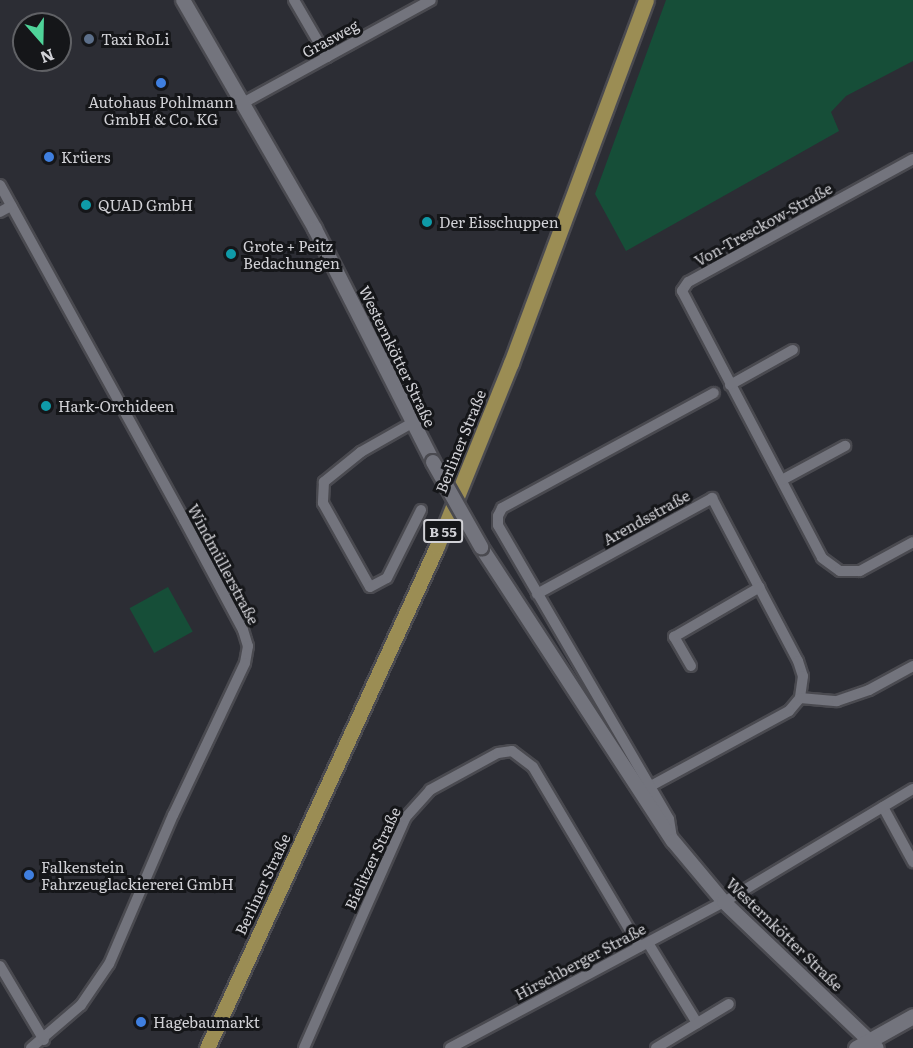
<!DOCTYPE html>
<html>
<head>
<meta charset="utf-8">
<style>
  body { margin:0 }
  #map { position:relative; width:913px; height:1048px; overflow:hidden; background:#2c2d34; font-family:Literata,serif }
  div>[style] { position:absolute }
  .green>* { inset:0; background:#164e38; transform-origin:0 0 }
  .roads { filter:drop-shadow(2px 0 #4a4a50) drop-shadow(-2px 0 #4a4a50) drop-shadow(0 2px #4a4a50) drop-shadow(0 -2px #4a4a50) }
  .minor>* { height:10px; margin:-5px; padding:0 5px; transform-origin:5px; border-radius:5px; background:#73747d }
  .tertiary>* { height:14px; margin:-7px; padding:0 7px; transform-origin:7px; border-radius:7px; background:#73747d }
  .secondary>* { height:15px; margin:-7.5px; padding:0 7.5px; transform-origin:7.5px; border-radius:7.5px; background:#73747d }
  .primary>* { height:15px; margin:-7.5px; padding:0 7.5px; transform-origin:7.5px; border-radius:7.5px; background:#9b8d54 }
  .bridges { filter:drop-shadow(2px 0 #4a4a50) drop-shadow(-2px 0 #4a4a50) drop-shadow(0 2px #4a4a50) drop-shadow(0 -2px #4a4a50) }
  .tertiary-bridge>* { height:14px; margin:-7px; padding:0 7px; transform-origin:7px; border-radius:7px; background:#73747d }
  .dots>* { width:16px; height:16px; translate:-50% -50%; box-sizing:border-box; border:3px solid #151619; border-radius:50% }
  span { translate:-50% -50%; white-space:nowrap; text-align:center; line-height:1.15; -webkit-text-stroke:6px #151619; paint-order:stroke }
  .shield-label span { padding:2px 4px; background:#151619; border:2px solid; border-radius:4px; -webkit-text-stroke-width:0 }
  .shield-label { font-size:14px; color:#d1d1d6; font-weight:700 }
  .street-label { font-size:15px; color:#d1d1d6 }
  .poi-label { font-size:15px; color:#d1d1d6 }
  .left { translate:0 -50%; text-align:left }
  .north { position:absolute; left:12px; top:12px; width:60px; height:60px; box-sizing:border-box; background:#151619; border:2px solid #606165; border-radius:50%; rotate:160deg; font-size:16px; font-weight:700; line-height:24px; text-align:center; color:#d1d1d6 }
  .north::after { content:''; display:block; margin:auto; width:21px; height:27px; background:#4fd399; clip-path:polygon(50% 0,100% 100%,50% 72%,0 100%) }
</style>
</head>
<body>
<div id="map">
  <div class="green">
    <i style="clip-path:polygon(666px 0,913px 0,913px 61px,846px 96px,831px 112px,839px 131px,626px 251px,595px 194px)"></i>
    <i style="left:168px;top:587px;width:51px;height:44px;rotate:61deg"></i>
  </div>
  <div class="roads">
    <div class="minor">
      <i style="left:294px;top:0;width:66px;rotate:59.9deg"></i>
      <i style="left:243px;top:103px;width:214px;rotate:-28.7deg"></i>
      <i style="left:913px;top:159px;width:256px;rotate:151.3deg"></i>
      <i style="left:688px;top:282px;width:11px;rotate:124deg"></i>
      <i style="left:682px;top:291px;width:301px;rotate:62.3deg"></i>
      <i style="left:822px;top:558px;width:22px;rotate:36deg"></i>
      <i style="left:840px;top:571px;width:20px"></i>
      <i style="left:860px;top:571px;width:60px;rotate:-28.7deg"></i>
      <i style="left:0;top:185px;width:382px;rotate:61.2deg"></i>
      <i style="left:184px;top:520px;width:125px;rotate:61.8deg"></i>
      <i style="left:243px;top:630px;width:17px;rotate:73deg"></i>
      <i style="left:248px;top:646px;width:17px;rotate:100deg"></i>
      <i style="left:245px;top:663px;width:168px;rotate:115.3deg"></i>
      <i style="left:173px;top:815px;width:162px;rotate:113.2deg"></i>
      <i style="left:109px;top:964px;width:50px;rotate:124.3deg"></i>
      <i style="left:81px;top:1005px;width:66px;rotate:139.3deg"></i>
      <i style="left:0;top:212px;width:13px;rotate:-29deg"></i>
      <i style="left:730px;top:385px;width:72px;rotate:-29.1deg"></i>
      <i style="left:412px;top:423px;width:59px;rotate:150.4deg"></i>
      <i style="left:361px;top:452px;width:48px;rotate:141deg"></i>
      <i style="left:324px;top:482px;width:21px;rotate:93deg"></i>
      <i style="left:323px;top:503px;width:96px;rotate:60.8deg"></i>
      <i style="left:370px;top:587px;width:19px;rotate:-28deg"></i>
      <i style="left:387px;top:578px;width:76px;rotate:-63.4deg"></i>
      <i style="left:782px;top:480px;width:72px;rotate:-28.4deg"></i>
      <i style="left:537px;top:594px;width:200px;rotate:-28.7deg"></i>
      <i style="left:712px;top:498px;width:184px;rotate:62.2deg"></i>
      <i style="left:798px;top:661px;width:16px;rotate:72deg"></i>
      <i style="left:803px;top:676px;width:22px;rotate:98deg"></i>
      <i style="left:800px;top:698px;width:17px;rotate:130deg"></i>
      <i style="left:789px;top:711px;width:157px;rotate:151.5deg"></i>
      <i style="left:691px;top:666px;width:34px;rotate:-120deg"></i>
      <i style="left:674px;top:637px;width:99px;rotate:-30.2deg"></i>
      <i style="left:800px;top:698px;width:37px;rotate:5deg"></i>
      <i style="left:837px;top:701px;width:34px;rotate:-19deg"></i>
      <i style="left:869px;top:690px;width:50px;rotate:-28.6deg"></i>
      <i style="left:883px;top:807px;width:63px;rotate:61.4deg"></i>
      <i style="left:672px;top:838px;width:19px;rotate:-99deg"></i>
      <i style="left:669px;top:819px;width:340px;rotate:-120.2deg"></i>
      <i style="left:498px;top:525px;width:9px;rotate:-90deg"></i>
      <i style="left:498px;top:516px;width:9px;rotate:-63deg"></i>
      <i style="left:502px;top:508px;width:241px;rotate:-28.5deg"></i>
      <i style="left:648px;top:943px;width:94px;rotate:58.5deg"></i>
      <i style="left:0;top:966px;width:86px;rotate:59.3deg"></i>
      <i style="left:304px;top:1048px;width:253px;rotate:-66.2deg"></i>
      <i style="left:406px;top:817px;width:36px;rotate:-48deg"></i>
      <i style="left:430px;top:790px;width:77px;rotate:-28.6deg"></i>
      <i style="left:498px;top:753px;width:14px;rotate:-8deg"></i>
      <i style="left:512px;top:751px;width:26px;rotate:37deg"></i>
      <i style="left:533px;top:767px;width:209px;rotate:59.3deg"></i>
      <i style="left:450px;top:1048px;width:310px;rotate:-28.1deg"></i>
      <i style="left:724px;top:902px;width:220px;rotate:-30.9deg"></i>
      <i style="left:656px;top:1048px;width:85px;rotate:-31.1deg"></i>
    </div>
    <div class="tertiary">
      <i style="left:183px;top:0;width:264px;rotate:60deg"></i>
      <i style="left:315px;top:229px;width:261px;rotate:63.1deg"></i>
      <i style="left:481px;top:547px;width:351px;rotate:56.9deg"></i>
      <i style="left:673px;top:841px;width:80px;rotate:50.1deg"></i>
      <i style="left:724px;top:902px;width:211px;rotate:43.7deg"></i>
    </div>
    <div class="secondary">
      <i style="left:856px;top:1048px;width:65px;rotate:-29.3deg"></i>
    </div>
    <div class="primary">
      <i style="left:207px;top:1048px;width:552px;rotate:-65.38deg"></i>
      <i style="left:437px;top:546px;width:197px;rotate:-68deg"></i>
      <i style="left:511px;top:363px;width:387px;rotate:-69.6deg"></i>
    </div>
  </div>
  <div class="bridges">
    <div class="tertiary-bridge">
      <i style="left:433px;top:462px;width:98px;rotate:60.5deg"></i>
    </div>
  </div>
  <div class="dots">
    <i style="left:89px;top:39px;background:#5c6f8a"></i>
    <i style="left:161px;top:83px;background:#3f7fe0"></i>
    <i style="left:49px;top:157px;background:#3f7fe0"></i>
    <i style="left:86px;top:205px;background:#0f9aa8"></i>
    <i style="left:427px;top:222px;background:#0f9aa8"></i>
    <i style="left:231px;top:254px;background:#0f9aa8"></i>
    <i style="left:46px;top:406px;background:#0f9aa8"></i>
    <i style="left:29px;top:875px;background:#3f7fe0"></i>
    <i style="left:141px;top:1022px;background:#3f7fe0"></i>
  </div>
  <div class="shield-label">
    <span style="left:443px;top:531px">B 55</span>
  </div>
  <div class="street-label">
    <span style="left:330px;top:38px;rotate:-29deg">Grasweg</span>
    <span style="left:763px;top:224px;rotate:-29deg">Von-Tresckow-Straße</span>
    <span style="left:398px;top:356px;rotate:64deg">Westernkötter Straße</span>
    <span style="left:460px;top:441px;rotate:-68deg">Berliner Straße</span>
    <span style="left:646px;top:517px;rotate:-29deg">Arendsstraße</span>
    <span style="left:224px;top:564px;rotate:62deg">Windmüllerstraße</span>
    <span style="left:372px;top:858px;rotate:-65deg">Bielitzer Straße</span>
    <span style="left:262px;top:884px;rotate:-65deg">Berliner Straße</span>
    <span style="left:785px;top:934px;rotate:44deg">Westernkötter Straße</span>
    <span style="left:580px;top:961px;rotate:-28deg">Hirschberger Straße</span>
  </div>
  <div class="poi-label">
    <span class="left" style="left:101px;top:39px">Taxi RoLi</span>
    <span style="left:161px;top:110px">Autohaus Pohlmann<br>GmbH &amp; Co. KG</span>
    <span class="left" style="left:61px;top:157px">Krüers</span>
    <span class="left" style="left:98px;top:205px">QUAD GmbH</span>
    <span class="left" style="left:439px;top:222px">Der Eisschuppen</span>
    <span class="left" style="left:243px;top:254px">Grote + Peitz<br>Bedachungen</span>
    <span class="left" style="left:58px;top:406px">Hark-Orchideen</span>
    <span class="left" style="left:41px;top:875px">Falkenstein<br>Fahrzeuglackiererei GmbH</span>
    <span class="left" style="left:153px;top:1022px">Hagebaumarkt</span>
  </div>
  <div class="north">N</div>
</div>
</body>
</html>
